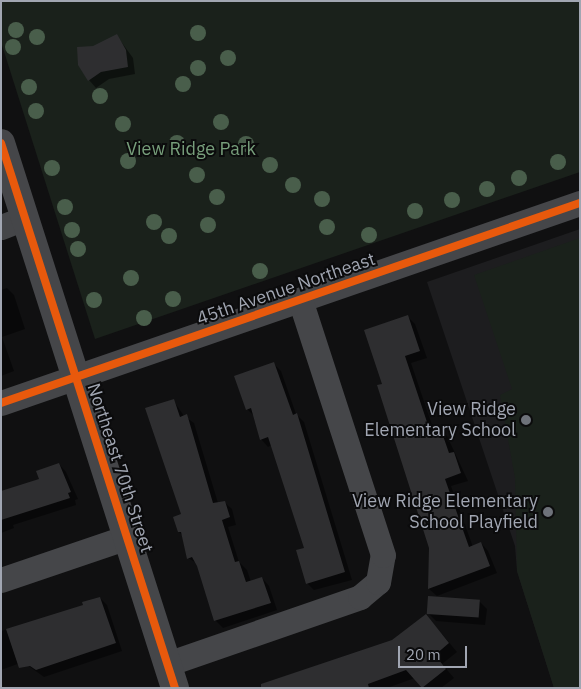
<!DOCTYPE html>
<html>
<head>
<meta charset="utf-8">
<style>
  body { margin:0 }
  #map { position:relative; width:581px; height:689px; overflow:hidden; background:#101011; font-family:"IBM Plex Sans",sans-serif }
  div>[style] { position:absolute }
  .built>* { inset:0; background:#1d1d1f }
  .green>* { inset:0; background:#1a211b }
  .shadow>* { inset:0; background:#0007 }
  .building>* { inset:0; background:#2e2e30; transform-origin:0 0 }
  .minor>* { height:25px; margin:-12.5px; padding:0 12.5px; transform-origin:12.5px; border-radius:12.5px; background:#454649 }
  .tertiary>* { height:28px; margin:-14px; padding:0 14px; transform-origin:14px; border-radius:14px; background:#454649 }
  .cycleway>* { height:8px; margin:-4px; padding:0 4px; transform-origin:4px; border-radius:4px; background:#e8590c }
  .trees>* { width:16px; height:16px; margin:-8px; border-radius:50%; background:#495e4b }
  .dots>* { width:14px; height:14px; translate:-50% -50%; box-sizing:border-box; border:2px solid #0b0b0c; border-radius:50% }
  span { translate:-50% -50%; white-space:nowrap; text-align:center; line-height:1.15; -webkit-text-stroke:4px #0b0b0c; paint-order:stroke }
  .park-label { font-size:18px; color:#779e7b }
  .street-label { font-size:18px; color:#a1a6b2 }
  .poi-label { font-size:18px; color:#a1a6b2 }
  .right { translate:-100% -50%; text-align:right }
  .frame { position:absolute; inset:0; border:2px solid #a1a6b2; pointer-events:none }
  .scale { position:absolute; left:398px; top:646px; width:69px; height:22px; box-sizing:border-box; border:2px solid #a1a6b2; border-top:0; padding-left:6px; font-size:15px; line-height:18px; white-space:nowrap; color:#a1a6b2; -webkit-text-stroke:4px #0b0b0c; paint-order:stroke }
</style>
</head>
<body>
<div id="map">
  <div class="built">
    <i style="clip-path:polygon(580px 229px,580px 688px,554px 688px,517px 571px,515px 546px,427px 282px)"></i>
  </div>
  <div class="green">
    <i style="clip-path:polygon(1px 1px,580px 1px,580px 172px,95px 339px,1px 42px)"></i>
    <i style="clip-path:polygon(580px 238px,580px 688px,554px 688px,517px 571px,515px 478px,500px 395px,512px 389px,474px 275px)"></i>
  </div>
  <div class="shadow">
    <i style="clip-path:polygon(117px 36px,133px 58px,135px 74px,109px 79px,96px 88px,89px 80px,93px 47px)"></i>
    <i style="clip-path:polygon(7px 288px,14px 295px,25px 329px,2px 337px,14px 371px,1px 376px,1px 290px)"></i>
    <i style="clip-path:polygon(407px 316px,415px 324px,427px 358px,411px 363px,434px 431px,440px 429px,447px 436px,468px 481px,451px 486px,473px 547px,481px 543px,488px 551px,497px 573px,437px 596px,429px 589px,430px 548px,384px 384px)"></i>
    <i style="clip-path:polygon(274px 364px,281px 371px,296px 414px,304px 422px,352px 580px,314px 590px,307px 583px,305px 549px,272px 445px,268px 447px,261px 439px,255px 417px,247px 409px)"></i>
    <i style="clip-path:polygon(173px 400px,184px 416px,194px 423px,218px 503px,224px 502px,232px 509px,236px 525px,228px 527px,239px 562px,247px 570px,251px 582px,262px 578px,269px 586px,277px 610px,223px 628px,215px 620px,198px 564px,188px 558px,183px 536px,179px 532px,182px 514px)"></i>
    <i style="clip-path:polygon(59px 464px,66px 472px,78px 499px,75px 500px,76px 505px,13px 525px,14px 528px,1px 533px,1px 495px,41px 480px)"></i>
    <i style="clip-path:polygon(100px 598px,107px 605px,122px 651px,44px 677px,23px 662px,1px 670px,1px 631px,85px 606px)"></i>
    <i style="clip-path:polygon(479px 601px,487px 609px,485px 625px,436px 621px,429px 614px)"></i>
    <i style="clip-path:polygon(426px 615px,457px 652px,442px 664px,454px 678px,441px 688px,422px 688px,415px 678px,387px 688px,259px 688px,393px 641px)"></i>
  </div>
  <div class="building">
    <i style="clip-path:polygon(117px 34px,126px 50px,128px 67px,101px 72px,88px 81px,78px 65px,77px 47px,93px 46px)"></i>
    <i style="clip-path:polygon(408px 315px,420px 351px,405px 356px,430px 431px,440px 427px,449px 453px,454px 452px,461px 473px,445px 479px,469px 547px,481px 542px,490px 566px,428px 589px,429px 548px,377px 385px,382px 384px,364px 330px)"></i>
    <i style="clip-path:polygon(274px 362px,293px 415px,297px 413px,345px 572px,306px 584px,296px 550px,304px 548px,268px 437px,260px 440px,251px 408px,246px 410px,234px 376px)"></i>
    <i style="clip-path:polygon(174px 399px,180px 417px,187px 414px,213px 503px,225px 501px,230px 517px,222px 520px,235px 562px,239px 561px,246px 582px,262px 577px,271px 603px,214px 621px,197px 566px,192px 557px,187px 559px,181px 532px,178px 532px,173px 517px,181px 514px,145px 408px)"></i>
    <i style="clip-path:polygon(59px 463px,71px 492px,68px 493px,70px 498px,1px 520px,1px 491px,39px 479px,36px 471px)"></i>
    <i style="left:428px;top:596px;width:52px;height:18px;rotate:4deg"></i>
    <i style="clip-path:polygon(100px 597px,116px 643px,36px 670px,30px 666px,19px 668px,6px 629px,83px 605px,82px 602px)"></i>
    <i style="clip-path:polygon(426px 614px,449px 643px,435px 655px,446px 669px,422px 688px,406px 670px,368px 684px,369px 688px,261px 688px,261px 684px,392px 640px)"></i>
  </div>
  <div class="minor">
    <i style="left:1px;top:227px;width:26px;rotate:-21deg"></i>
    <i style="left:1px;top:403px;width:613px;rotate:-19.06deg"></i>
    <i style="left:1px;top:580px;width:133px;rotate:-18.8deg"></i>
    <i style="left:167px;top:664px;width:204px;rotate:-19.1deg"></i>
    <i style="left:360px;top:597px;width:23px;rotate:-40deg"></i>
    <i style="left:378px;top:582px;width:27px;rotate:-80deg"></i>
    <i style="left:383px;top:555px;width:268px;rotate:-108deg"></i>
  </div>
  <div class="tertiary">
    <i style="left:1px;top:143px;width:572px;rotate:72.29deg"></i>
  </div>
  <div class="cycleway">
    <i style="left:1px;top:143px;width:572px;rotate:72.29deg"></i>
    <i style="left:1px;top:403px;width:613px;rotate:-19.06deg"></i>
  </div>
  <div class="trees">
    <i style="left:16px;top:30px"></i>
    <i style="left:198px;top:33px"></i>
    <i style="left:37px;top:37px"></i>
    <i style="left:13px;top:47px"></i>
    <i style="left:228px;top:58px"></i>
    <i style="left:198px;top:68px"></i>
    <i style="left:183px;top:84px"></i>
    <i style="left:29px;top:87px"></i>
    <i style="left:100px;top:96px"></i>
    <i style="left:36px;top:111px"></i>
    <i style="left:221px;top:122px"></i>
    <i style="left:123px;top:124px"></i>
    <i style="left:177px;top:143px"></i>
    <i style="left:246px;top:144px"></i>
    <i style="left:128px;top:161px"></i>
    <i style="left:558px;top:162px"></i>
    <i style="left:270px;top:165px"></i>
    <i style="left:52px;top:168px"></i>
    <i style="left:197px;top:175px"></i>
    <i style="left:519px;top:178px"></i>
    <i style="left:293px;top:185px"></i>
    <i style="left:487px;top:189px"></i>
    <i style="left:217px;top:197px"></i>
    <i style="left:322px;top:199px"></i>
    <i style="left:452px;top:200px"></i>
    <i style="left:65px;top:207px"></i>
    <i style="left:415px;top:211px"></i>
    <i style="left:154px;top:222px"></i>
    <i style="left:208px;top:225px"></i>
    <i style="left:327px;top:227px"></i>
    <i style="left:72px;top:230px"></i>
    <i style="left:369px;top:235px"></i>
    <i style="left:169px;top:236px"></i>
    <i style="left:78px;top:249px"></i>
    <i style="left:260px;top:271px"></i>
    <i style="left:131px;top:278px"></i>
    <i style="left:173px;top:299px"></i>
    <i style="left:94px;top:300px"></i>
    <i style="left:144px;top:318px"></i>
  </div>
  <div class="dots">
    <i style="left:526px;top:420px;background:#6e727a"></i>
    <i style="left:548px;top:512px;background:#6e727a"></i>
  </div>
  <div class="park-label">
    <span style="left:191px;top:149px">View Ridge Park</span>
  </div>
  <div class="street-label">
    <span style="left:286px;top:289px;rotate:-19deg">45th Avenue Northeast</span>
    <span style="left:120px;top:468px;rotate:72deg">Northeast 70th Street</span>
  </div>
  <div class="poi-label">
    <span class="right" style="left:516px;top:420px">View Ridge<br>Elementary School</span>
    <span class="right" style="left:538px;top:512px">View Ridge Elementary<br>School Playfield</span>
  </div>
  <div class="frame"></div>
  <div class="scale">20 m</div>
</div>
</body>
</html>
